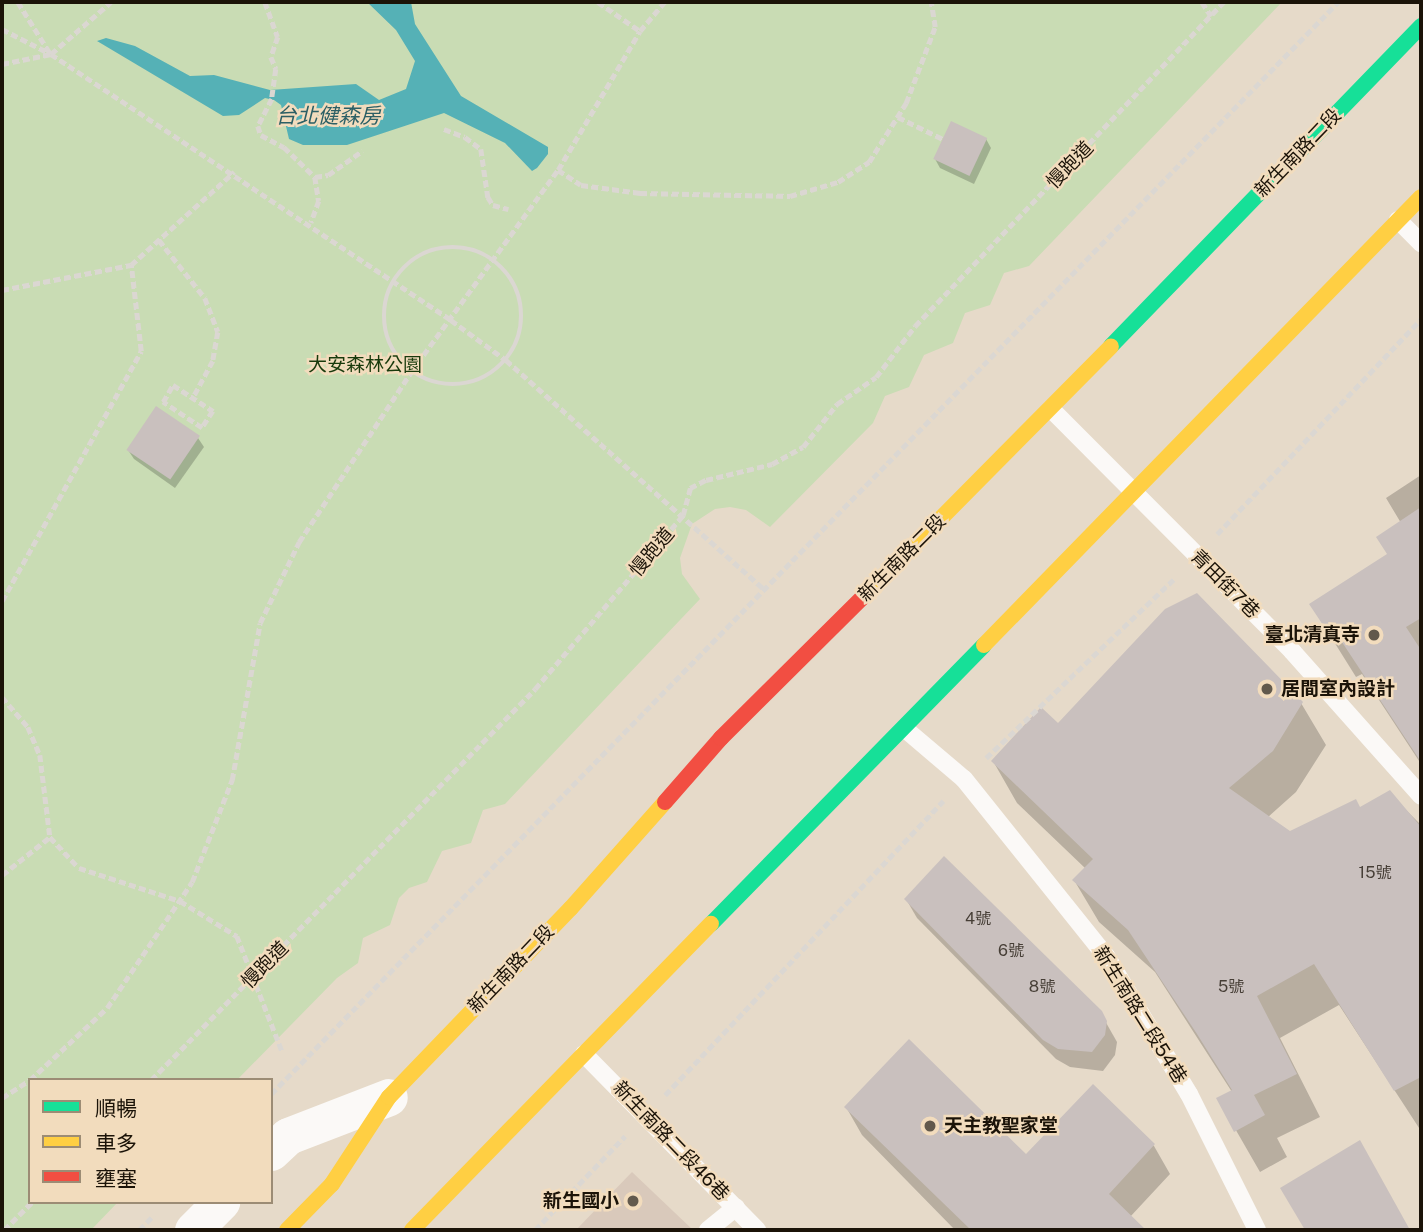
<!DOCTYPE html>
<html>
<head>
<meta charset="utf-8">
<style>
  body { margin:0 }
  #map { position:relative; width:1423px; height:1232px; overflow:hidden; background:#e6dac9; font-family:"Public Sans","Noto Sans TC",sans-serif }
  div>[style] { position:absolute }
  .education>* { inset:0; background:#d9c9bb }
  .green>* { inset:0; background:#c9dcb4 }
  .water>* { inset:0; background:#55b1b6 }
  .shadow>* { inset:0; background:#0003 }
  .building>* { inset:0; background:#c9c0be; transform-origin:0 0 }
  .path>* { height:4.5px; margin-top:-2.25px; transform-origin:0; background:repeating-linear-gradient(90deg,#dbd7d2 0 7px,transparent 0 10.5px) }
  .path>.ring { margin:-2.25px; padding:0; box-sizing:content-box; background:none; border:4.5px solid #dbd7d2; border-radius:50% }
  .lane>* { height:18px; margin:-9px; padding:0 9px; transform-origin:9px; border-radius:9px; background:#fbf9f7 }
  .street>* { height:37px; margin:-18.5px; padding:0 18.5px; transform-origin:18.5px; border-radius:18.5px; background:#fbf9f7 }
  .fast>* { height:16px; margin:-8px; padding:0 8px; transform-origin:8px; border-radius:8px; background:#16e098 }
  .slow>* { height:16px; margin:-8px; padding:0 8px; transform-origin:8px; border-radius:8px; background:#ffcf43 }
  .jam>* { height:16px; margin:-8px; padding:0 8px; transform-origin:8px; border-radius:8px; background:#f24e42 }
  .dots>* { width:19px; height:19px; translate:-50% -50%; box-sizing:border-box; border:4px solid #f2dcbd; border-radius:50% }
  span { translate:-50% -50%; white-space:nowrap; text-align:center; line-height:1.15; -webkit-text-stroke:5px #f2dcbd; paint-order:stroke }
  .number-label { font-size:16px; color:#463e36 }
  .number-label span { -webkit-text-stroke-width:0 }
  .street-label { font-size:19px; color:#1b1308 }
  .park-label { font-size:19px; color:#183a0c }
  .poi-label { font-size:19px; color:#1b1308; font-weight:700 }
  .right { translate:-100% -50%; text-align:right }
  .left { translate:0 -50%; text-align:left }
  .water-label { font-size:21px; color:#2c5f65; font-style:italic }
  .frame { position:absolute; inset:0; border:4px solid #1b1308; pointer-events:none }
  .legend { position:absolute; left:28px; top:1078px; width:245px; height:126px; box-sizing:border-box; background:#f2dcbd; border:2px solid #9c8c75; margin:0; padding:9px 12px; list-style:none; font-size:21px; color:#1b1308 }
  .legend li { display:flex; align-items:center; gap:14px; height:35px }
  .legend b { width:35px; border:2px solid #9c8c75 }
</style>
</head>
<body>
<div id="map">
  <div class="education">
    <i style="clip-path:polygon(632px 1172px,693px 1230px,576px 1230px)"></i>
  </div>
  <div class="green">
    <i style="clip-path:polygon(2px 2px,1282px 2px,1029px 266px,1004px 273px,990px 305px,965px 313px,953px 343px,924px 355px,909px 387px,885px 396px,873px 423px,770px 527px,746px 510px,730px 507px,715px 509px,692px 524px,680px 558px,682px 574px,700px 599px,505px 804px,483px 810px,471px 843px,442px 851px,427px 882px,409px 888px,399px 898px,390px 925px,363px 938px,358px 963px,337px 978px,237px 1080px,30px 1080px,30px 1202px,118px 1202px,91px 1230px,2px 1230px)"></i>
  </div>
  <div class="water">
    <i style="clip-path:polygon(367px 2px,411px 2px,415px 24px,461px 96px,548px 147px,548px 154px,537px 168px,532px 171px,505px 143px,444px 113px,347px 145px,303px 145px,289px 139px,281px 105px,274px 100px,265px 98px,239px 115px,223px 116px,97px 41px,106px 38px,135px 46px,190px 76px,214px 75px,270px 90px,356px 84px,379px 100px,406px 89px,415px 61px,396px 30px)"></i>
  </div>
  <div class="shadow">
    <i style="clip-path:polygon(986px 139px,991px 148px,974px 184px,940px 168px,935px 159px)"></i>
    <i style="clip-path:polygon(198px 438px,204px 447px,175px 488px,134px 459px,128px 450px)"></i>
    <i style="clip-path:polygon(1421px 475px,1421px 764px,1362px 674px,1356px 677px,1311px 605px,1389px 555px,1401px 523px,1386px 498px)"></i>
    <i style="clip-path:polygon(1301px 703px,1326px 745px,1296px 792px,1267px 818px,1290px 833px,1360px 810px,1389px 793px,1421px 825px,1421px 1131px,1339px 1005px,1280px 1038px,1320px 1117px,1277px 1138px,1287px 1157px,1260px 1172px,1218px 1099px,1232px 1092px,1155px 972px,1099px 922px,1074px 880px,1086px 869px,1017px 803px,993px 761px,1058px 725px)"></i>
    <i style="clip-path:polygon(906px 899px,1100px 1012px,1117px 1042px,1115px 1055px,1103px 1071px,1070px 1067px,1056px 1059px,917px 918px)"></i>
    <i style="clip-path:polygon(1093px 1087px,1154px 1146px,1170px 1174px,1130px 1217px,1143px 1230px,955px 1230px,862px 1135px,846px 1107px,1026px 1156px)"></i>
    <i style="clip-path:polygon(1383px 1184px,1409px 1230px,1302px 1230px,1305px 1228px)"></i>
  </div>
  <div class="building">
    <i style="left:951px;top:121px;width:40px;height:42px;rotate:25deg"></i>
    <i style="left:156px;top:406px;width:53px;height:53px;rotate:34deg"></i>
    <i style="clip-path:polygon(1421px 507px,1421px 618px,1406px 627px,1421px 650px,1421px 762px,1336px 633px,1331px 637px,1309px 604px,1387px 554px,1376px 537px)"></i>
    <i style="clip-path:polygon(1197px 593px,1303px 702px,1273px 751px,1229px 788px,1290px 831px,1356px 799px,1360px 807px,1390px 790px,1421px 827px,1421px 1077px,1394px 1091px,1314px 964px,1257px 996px,1297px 1074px,1254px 1095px,1265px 1115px,1234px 1132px,1216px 1098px,1232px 1090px,1197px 1034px,1128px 930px,1072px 880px,1093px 859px,991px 761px,1041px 707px,1058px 723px,1165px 609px)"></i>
    <i style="clip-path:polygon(944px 856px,1102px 1011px,1107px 1021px,1105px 1035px,1092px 1052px,1058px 1049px,1043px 1040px,904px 899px)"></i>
    <i style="clip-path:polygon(909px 1039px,1026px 1154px,1093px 1084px,1155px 1144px,1109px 1194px,1146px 1230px,971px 1230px,844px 1107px)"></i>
    <i style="clip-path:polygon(1360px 1140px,1410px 1230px,1305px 1230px,1280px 1188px)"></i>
  </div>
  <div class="path">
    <i style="left:18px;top:2px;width:60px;rotate:57.9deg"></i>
    <i style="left:265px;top:2px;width:37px;rotate:70deg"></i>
    <i style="left:278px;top:37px;width:21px;rotate:109deg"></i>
    <i style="left:271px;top:57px;width:13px;rotate:67deg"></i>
    <i style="left:276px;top:69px;width:30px;rotate:98deg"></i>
    <i style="left:272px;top:99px;width:30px;rotate:117deg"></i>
    <i style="left:258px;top:126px;width:9px;rotate:72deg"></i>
    <i style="left:261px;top:135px;width:26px;rotate:28deg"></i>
    <i style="left:284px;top:147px;width:43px;rotate:44.1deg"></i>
    <i style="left:315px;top:177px;width:24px;rotate:81deg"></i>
    <i style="left:319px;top:201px;width:23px;rotate:110deg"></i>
    <i style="left:598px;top:2px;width:51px;rotate:34.6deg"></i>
    <i style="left:1202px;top:2px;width:17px;rotate:57deg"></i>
    <i style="left:2px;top:29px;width:55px;rotate:27deg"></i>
    <i style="left:51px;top:54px;width:480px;rotate:33.6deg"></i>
    <i style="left:451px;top:320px;width:68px;rotate:36deg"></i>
    <i style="left:506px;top:360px;width:344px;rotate:41.6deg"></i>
    <i style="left:2px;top:64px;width:50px;rotate:-11.5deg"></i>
    <i style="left:51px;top:54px;width:79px;rotate:-40.9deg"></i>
    <i style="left:898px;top:117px;width:50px;rotate:26.1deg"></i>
    <i style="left:444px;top:129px;width:22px;rotate:21deg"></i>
    <i style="left:465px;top:137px;width:20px;rotate:37deg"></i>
    <i style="left:481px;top:149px;width:49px;rotate:81.7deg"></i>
    <i style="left:488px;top:197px;width:9px;rotate:58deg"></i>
    <i style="left:493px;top:205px;width:16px;rotate:15deg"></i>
    <i style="left:558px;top:170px;width:27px;rotate:33deg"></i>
    <i style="left:581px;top:185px;width:60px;rotate:7.7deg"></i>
    <i style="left:640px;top:193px;width:150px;rotate:1.1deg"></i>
    <i style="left:790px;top:196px;width:50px;rotate:-16.3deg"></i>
    <i style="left:838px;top:182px;width:37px;rotate:-33deg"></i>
    <i style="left:869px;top:162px;width:70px;rotate:-57.9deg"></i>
    <i style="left:906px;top:103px;width:81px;rotate:-69.1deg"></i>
    <i style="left:935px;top:27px;width:25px;rotate:-99deg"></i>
    <i style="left:315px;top:177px;width:13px;rotate:-9deg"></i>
    <i style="left:328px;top:175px;width:42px;rotate:-35.2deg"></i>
    <i style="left:159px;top:240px;width:74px;rotate:51.6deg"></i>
    <i style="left:205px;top:298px;width:36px;rotate:69deg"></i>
    <i style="left:218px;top:332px;width:29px;rotate:100deg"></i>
    <i style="left:213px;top:361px;width:42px;rotate:118.4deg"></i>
    <i class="ring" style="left:384px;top:247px;width:133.5px;height:133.5px"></i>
    <i style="left:2px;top:290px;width:131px;rotate:-11deg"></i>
    <i style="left:173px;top:385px;width:48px;rotate:33deg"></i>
    <i style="left:213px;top:411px;width:20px;rotate:123deg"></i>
    <i style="left:202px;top:428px;width:47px;rotate:-146.3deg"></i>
    <i style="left:163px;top:402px;width:20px;rotate:-60deg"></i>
    <i style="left:1217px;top:534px;width:296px;rotate:-46.5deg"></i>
    <i style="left:2px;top:601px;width:286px;rotate:-60.9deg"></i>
    <i style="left:141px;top:351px;width:87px;rotate:-96.6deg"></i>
    <i style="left:131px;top:265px;width:139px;rotate:-42.1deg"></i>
    <i style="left:2px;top:697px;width:40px;rotate:49deg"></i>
    <i style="left:28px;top:727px;width:30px;rotate:67deg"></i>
    <i style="left:40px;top:755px;width:83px;rotate:83deg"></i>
    <i style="left:986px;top:758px;width:261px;rotate:-43.6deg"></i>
    <i style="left:2px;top:875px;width:61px;rotate:-38.4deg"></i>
    <i style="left:50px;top:837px;width:42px;rotate:46.9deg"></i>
    <i style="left:79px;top:868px;width:106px;rotate:18.1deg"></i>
    <i style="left:180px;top:901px;width:67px;rotate:31.6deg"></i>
    <i style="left:237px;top:936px;width:123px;rotate:68.6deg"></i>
    <i style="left:30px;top:1080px;width:105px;rotate:-43.1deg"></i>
    <i style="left:107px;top:1008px;width:152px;rotate:-56deg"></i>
    <i style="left:192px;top:882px;width:110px;rotate:-68.6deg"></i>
    <i style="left:232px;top:780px;width:159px;rotate:-79.9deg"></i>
    <i style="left:260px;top:623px;width:90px;rotate:-64.3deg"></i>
    <i style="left:299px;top:542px;width:204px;rotate:-56.6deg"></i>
    <i style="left:411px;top:372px;width:250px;rotate:-54deg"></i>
    <i style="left:558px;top:170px;width:161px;rotate:-59.5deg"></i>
    <i style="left:640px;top:31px;width:38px;rotate:-50deg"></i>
    <i style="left:151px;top:1080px;width:548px;rotate:-45.52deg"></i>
    <i style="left:535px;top:689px;width:228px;rotate:-49.6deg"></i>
    <i style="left:683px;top:515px;width:28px;rotate:-75deg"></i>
    <i style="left:690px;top:488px;width:18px;rotate:-27deg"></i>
    <i style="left:706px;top:480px;width:68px;rotate:-13.6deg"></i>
    <i style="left:772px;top:464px;width:35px;rotate:-29deg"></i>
    <i style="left:803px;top:447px;width:55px;rotate:-51.7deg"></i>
    <i style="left:837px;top:404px;width:47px;rotate:-34.7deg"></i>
    <i style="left:876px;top:377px;width:64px;rotate:-52.6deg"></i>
    <i style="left:915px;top:326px;width:448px;rotate:-46.4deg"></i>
    <i style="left:271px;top:1094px;width:1527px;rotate:-45.66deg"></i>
    <i style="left:665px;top:1095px;width:405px;rotate:-46.6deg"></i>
    <i style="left:2px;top:1098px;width:33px;rotate:-33deg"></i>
    <i style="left:4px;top:1230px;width:40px;rotate:-45deg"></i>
    <i style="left:139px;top:1230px;width:21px;rotate:-45deg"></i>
    <i style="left:535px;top:1230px;width:130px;rotate:-46.2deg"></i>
  </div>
  <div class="lane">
    <i style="left:1398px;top:220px;width:33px;rotate:45deg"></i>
    <i style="left:1051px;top:409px;width:342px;rotate:45.1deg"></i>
    <i style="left:1292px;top:651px;width:194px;rotate:48.3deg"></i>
    <i style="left:905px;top:729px;width:77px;rotate:40.3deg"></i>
    <i style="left:964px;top:779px;width:227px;rotate:51.3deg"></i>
    <i style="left:1106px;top:956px;width:161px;rotate:59deg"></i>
    <i style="left:1189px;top:1094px;width:152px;rotate:63.4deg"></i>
    <i style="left:584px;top:1054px;width:247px;rotate:45.5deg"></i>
    <i style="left:708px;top:1230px;width:36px;rotate:-39deg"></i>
  </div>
  <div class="street">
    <i style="left:271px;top:1152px;width:23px;rotate:-43deg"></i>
    <i style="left:288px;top:1136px;width:108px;rotate:-21.1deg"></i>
    <i style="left:193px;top:1230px;width:40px;rotate:-45deg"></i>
  </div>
  <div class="fast">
    <i style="left:1111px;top:346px;width:446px;rotate:-45.9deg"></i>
    <i style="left:711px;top:924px;width:390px;rotate:-45.6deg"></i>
  </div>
  <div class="slow">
    <i style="left:864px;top:596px;width:351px;rotate:-45.3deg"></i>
    <i style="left:984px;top:645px;width:626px;rotate:-45.71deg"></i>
    <i style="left:287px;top:1230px;width:64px;rotate:-45.6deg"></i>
    <i style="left:332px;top:1184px;width:104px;rotate:-56.8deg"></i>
    <i style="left:389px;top:1097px;width:262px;rotate:-46.1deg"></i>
    <i style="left:571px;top:908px;width:142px;rotate:-48.4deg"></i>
    <i style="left:412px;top:1230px;width:428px;rotate:-45.7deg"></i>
  </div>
  <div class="jam">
    <i style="left:665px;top:802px;width:85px;rotate:-48.8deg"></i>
    <i style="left:721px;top:738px;width:202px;rotate:-44.8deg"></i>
  </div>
  <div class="dots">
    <i style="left:1374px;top:635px;background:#62594c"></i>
    <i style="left:1267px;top:689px;background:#62594c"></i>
    <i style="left:930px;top:1126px;background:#62594c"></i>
    <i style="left:633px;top:1201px;background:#62594c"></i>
  </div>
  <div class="number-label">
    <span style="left:1375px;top:873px">15號</span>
    <span style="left:978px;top:919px">4號</span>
    <span style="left:1011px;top:951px">6號</span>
    <span style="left:1042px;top:987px">8號</span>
    <span style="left:1231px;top:987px">5號</span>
  </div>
  <div class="street-label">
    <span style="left:1298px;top:153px;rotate:-46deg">新生南路二段</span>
    <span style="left:1070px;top:165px;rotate:-46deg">慢跑道</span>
    <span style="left:652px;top:552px;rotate:-50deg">慢跑道</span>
    <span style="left:902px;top:558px;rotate:-45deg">新生南路二段</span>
    <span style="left:1225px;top:584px;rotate:45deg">青田街7巷</span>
    <span style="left:265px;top:965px;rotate:-45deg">慢跑道</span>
    <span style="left:511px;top:969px;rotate:-46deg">新生南路二段</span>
    <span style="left:1140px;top:1015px;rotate:58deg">新生南路二段54巷</span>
    <span style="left:671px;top:1141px;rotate:46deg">新生南路二段46巷</span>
  </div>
  <div class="park-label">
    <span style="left:365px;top:365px">大安森林公園</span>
  </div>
  <div class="poi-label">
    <span class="right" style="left:1360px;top:635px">臺北清真寺</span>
    <span class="left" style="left:1281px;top:689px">居間室內設計</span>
    <span class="left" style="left:944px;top:1126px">天主教聖家堂</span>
    <span class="right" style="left:619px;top:1201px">新生國小</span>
  </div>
  <div class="water-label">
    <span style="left:328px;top:116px">台北健森房</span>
  </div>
  <div class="frame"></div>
  <ul class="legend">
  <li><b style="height:9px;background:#16e098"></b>順暢</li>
  <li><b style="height:9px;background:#ffcf43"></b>車多</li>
  <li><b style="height:9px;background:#f24e42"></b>壅塞</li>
  </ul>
</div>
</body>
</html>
